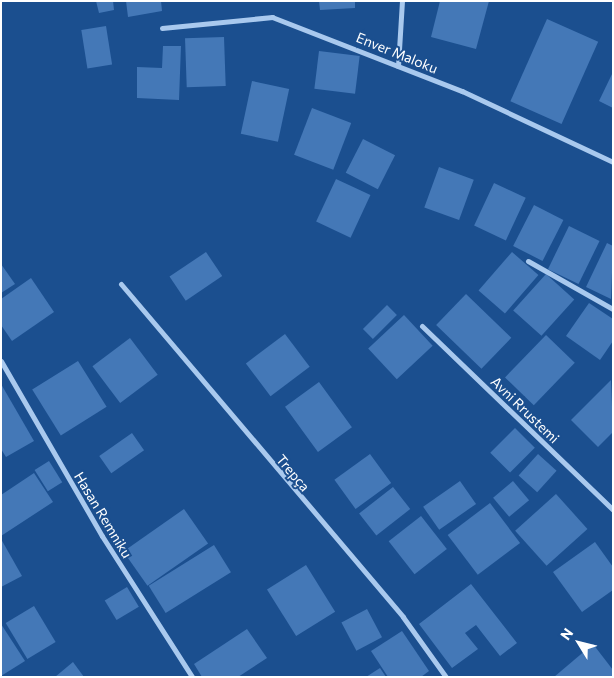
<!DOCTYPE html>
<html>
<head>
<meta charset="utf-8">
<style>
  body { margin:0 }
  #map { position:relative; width:614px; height:678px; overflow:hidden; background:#1b4f8f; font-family:Commissioner,sans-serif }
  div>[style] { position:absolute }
  .building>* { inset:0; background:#4478b7; transform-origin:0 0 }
  .street>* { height:5px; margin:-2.5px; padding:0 2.5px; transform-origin:2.5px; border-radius:2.5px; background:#a9c9ee }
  span { translate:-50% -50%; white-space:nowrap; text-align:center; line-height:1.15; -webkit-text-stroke:4px #1b4f8f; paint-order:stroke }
  .street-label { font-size:14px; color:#fff }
  .frame { position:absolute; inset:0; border:2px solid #fff; pointer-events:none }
  .north { position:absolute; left:554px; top:618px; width:50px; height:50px; -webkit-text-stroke:4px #1b4f8f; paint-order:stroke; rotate:306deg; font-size:14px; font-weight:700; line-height:20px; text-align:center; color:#fff }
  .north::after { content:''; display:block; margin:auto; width:18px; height:22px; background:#fff; clip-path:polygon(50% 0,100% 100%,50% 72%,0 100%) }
</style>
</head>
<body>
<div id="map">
  <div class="building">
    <i style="clip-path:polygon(96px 1px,113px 1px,114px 10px,99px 13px)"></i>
    <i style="clip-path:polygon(126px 1px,161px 1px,162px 11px,128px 17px)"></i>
    <i style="clip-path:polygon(319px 1px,355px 1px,355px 8px,320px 10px)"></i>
    <i style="clip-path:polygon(440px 1px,489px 1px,476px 49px,431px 37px)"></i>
    <i style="left:547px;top:19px;width:56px;height:90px;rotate:24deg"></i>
    <i style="left:106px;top:26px;width:39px;height:25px;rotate:81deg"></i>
    <i style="left:224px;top:37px;width:49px;height:39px;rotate:88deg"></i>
    <i style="clip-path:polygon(163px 46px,181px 46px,179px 100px,137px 98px,137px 67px,162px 68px)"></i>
    <i style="left:319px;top:51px;width:41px;height:38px;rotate:7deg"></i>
    <i style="clip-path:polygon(613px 72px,613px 108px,599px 101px)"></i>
    <i style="left:252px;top:81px;width:38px;height:54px;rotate:12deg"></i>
    <i style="left:312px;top:108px;width:42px;height:50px;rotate:21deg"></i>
    <i style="left:363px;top:139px;width:36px;height:38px;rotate:27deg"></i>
    <i style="left:439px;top:167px;width:37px;height:43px;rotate:20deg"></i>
    <i style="left:336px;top:179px;width:38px;height:47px;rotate:25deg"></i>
    <i style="left:494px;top:183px;width:35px;height:47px;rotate:25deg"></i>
    <i style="left:534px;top:205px;width:33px;height:46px;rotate:27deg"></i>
    <i style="left:569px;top:226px;width:34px;height:48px;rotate:26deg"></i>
    <i style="clip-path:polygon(607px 243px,613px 246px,611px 299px,586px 287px)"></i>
    <i style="left:206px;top:252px;width:29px;height:44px;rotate:56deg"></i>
    <i style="left:512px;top:252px;width:35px;height:51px;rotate:41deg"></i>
    <i style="clip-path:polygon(1px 264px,15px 284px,1px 293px)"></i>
    <i style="left:546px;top:274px;width:38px;height:49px;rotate:42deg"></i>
    <i style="clip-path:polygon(31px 278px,54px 312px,12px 341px,1px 325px,1px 299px)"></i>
    <i style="left:466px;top:294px;width:63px;height:43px;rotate:44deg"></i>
    <i style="clip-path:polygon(589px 303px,613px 319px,613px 341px,600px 360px,566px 336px)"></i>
    <i style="left:387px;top:305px;width:14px;height:34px;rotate:45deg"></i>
    <i style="left:404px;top:315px;width:42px;height:49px;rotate:47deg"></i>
    <i style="left:285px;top:334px;width:41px;height:49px;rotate:53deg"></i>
    <i style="left:546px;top:335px;width:40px;height:59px;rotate:44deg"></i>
    <i style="left:130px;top:338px;width:46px;height:47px;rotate:53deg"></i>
    <i style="left:78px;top:361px;width:54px;height:54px;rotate:58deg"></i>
    <i style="clip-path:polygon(611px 380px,613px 432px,598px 447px,571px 420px)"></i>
    <i style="left:319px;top:382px;width:56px;height:42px;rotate:54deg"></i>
    <i style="clip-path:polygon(1px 384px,34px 441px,6px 457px,1px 449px)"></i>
    <i style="left:515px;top:428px;width:28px;height:35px;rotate:45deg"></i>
    <i style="left:132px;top:433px;width:21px;height:40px;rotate:55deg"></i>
    <i style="left:370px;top:454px;width:36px;height:44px;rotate:54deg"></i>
    <i style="left:538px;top:454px;width:25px;height:29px;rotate:42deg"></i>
    <i style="left:49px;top:461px;width:25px;height:17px;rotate:58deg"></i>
    <i style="clip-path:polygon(34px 473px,53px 502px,1px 536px,1px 495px)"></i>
    <i style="left:460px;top:481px;width:28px;height:45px;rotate:55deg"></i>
    <i style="left:513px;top:481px;width:25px;height:26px;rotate:50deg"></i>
    <i style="left:393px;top:487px;width:28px;height:43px;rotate:52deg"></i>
    <i style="left:556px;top:494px;width:47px;height:55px;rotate:48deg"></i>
    <i style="left:490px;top:503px;width:50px;height:53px;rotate:53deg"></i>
    <i style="left:184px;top:509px;width:42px;height:74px;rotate:55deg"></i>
    <i style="left:421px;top:516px;width:42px;height:41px;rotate:52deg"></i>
    <i style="clip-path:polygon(1px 539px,22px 576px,1px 587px)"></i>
    <i style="clip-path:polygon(595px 542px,613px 567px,613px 590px,582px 612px,553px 572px)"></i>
    <i style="left:214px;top:545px;width:32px;height:77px;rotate:58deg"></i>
    <i style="left:306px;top:565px;width:55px;height:46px;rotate:58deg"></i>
    <i style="clip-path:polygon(471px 584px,517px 643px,500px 656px,476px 625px,465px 633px,478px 649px,452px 668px,419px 624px)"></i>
    <i style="left:127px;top:587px;width:23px;height:26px;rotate:59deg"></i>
    <i style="left:34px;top:606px;width:42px;height:33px;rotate:59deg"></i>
    <i style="left:367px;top:609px;width:32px;height:29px;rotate:62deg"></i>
    <i style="clip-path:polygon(1px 624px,25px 661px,1px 676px)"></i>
    <i style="clip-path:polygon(247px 629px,267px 658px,238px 677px,202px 677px,194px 664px)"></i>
    <i style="clip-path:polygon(402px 631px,429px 671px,421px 677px,388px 677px,371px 651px)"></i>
    <i style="clip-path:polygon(593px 644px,613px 670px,613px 677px,554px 677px)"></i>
    <i style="clip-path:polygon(73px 662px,84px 677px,55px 677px)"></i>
    <i style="clip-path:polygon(380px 668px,386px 677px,366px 677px)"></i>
  </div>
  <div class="street">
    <i style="left:162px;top:28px;width:111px;rotate:-5.7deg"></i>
    <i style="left:272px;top:17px;width:204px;rotate:21.3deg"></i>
    <i style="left:462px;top:91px;width:167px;rotate:25.2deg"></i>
    <i style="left:398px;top:66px;width:65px;rotate:-86.5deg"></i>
    <i style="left:528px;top:261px;width:98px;rotate:29.5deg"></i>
    <i style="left:121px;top:284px;width:436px;rotate:49.7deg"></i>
    <i style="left:403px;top:617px;width:74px;rotate:54.4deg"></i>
    <i style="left:422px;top:326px;width:265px;rotate:43.9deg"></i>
    <i style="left:1px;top:361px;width:202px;rotate:60deg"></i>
    <i style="left:102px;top:536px;width:167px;rotate:57.4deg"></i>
  </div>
  <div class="street-label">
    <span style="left:397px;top:53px;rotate:22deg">Enver Maloku</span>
    <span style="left:525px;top:410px;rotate:44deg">Avni Rrustemi</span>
    <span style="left:293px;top:473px;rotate:50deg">Trepça</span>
    <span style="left:103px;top:515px;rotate:59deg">Hasan Remniku</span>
  </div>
  <div class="frame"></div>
  <div class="north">N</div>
</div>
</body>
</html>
